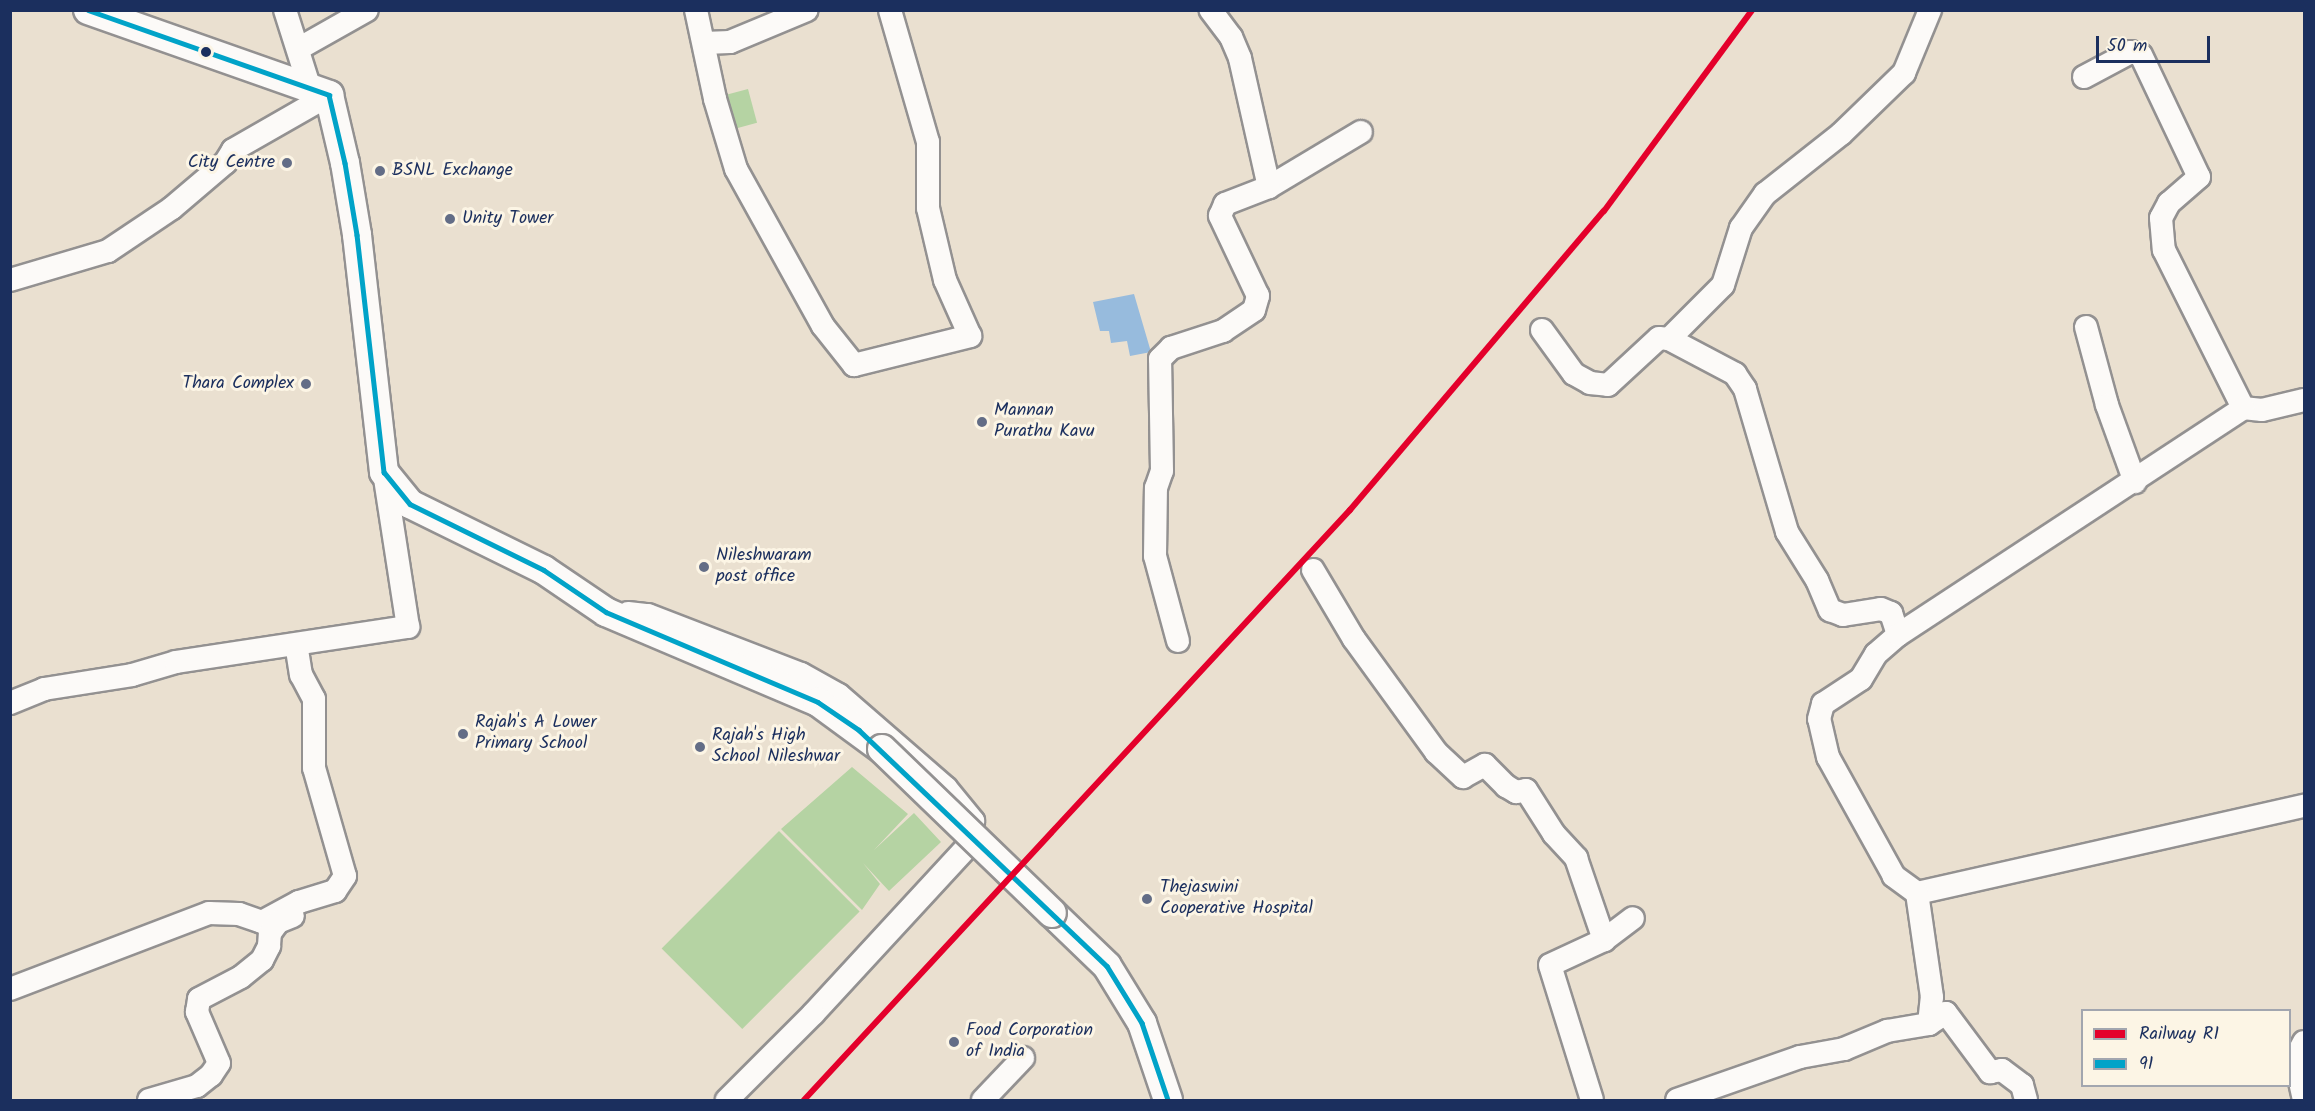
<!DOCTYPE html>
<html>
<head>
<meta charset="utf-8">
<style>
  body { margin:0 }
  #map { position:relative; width:2315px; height:1111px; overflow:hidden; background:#eae0d0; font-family:Kalam,sans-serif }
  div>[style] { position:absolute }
  .green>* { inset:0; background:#b5d3a3; transform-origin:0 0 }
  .water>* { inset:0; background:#97bbdd }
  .roads { filter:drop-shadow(2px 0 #939191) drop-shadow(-2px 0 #939191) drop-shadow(0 2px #939191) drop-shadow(0 -2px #939191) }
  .minor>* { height:22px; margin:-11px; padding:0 11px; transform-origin:11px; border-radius:11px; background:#fcfaf8 }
  .major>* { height:28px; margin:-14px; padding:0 14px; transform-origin:14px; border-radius:14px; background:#fcfaf8 }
  .bridges { filter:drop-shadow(2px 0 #939191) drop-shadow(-2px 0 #939191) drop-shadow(0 2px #939191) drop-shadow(0 -2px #939191) }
  .major-bridge>* { height:28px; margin:-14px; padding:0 14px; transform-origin:14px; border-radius:14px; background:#fcfaf8 }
  .bus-1>* { height:4.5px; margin:-2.25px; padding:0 2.25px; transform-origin:2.25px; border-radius:2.25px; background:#01a3c8 }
  .rail-1>* { height:6px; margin:-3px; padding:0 3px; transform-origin:3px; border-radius:3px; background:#e4002b }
  .dots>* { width:16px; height:16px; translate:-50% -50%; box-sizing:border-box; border:3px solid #fcf5e5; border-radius:50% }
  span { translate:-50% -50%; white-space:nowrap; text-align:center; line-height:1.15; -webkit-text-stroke:6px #fcf5e5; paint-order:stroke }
  .poi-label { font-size:18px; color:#1b2f5e }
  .right { translate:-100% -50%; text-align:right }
  .left { translate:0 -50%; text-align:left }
  .frame { position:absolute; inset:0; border:12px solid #1b2f5e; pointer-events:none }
  .legend { position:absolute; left:2081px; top:1009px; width:210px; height:78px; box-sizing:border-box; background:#fcf5e5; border:2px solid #a2a6af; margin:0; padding:8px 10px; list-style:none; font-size:18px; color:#1b2f5e }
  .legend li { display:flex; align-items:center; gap:12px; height:30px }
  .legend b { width:30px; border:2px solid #a2a6af }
  .scale { position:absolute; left:2096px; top:36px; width:114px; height:27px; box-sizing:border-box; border:3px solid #1b2f5e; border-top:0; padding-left:8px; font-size:18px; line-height:21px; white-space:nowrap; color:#1b2f5e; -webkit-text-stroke:4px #fcf5e5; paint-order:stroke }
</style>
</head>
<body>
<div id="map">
  <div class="green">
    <i style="left:748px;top:89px;width:35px;height:40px;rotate:75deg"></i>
    <i style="clip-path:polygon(852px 767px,908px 814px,874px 850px,914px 813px,941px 842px,889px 891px,863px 863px,880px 884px,862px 910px,781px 829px)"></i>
    <i style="left:779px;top:831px;width:114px;height:166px;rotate:45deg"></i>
  </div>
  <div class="water">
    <i style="clip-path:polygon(1134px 294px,1151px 352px,1130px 356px,1127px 341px,1111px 343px,1109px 331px,1100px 331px,1093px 302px)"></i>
  </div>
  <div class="roads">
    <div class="minor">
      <i style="left:285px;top:10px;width:86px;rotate:72.4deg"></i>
      <i style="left:696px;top:10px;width:91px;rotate:77.9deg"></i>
      <i style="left:715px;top:99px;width:73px;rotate:73.3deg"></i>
      <i style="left:736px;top:169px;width:179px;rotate:61deg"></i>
      <i style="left:823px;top:326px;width:50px;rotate:51.5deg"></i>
      <i style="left:854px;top:365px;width:120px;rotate:-14deg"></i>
      <i style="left:970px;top:336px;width:61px;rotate:-114.1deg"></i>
      <i style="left:945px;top:280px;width:74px;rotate:-103.3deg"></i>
      <i style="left:928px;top:208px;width:66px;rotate:-90deg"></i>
      <i style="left:928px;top:142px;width:137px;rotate:-106.1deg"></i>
      <i style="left:704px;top:43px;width:26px;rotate:-2deg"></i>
      <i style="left:730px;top:42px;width:83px;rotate:-22.6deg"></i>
      <i style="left:298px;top:49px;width:79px;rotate:-29.5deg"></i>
      <i style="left:2084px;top:77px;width:53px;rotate:-28deg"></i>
      <i style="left:2131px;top:52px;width:10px;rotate:17deg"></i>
      <i style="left:2141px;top:55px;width:135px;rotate:64.6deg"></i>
      <i style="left:2199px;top:177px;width:40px;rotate:139deg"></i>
      <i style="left:2169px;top:203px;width:17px;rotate:118deg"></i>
      <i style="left:2161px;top:218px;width:32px;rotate:85deg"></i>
      <i style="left:2164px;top:250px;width:177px;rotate:63.4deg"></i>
      <i style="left:2243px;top:408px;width:19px;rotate:6deg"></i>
      <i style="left:2262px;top:410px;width:43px;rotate:-13.4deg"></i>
      <i style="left:1269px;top:187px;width:107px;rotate:-30.9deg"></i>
      <i style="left:10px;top:280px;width:102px;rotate:-16.5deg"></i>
      <i style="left:108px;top:251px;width:77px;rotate:-33.9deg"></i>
      <i style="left:172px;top:208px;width:70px;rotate:-40.3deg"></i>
      <i style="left:225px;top:163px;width:15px;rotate:-58deg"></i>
      <i style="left:233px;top:150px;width:111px;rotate:-29.8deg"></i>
      <i style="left:2086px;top:327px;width:81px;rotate:74.9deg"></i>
      <i style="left:2107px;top:405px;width:82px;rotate:70deg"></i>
      <i style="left:1542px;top:330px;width:54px;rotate:54deg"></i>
      <i style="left:1574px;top:374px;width:18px;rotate:29deg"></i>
      <i style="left:1590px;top:383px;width:18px;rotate:6deg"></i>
      <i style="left:1608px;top:385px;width:69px;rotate:-42.7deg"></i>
      <i style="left:1659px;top:338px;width:10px;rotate:6deg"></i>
      <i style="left:1669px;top:339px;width:75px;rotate:27.9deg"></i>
      <i style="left:1735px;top:374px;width:18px;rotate:56deg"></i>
      <i style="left:1745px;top:389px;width:149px;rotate:73.6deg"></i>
      <i style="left:1787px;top:532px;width:57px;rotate:58deg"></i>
      <i style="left:1817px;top:580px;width:33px;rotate:67deg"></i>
      <i style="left:1830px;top:610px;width:14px;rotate:21deg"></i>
      <i style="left:1843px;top:615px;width:38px;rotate:-9deg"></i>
      <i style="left:1881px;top:609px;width:11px;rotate:22deg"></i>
      <i style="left:1891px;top:613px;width:23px;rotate:72deg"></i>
      <i style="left:1669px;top:339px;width:76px;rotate:-45deg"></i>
      <i style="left:1723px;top:285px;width:60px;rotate:-72.5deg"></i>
      <i style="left:1741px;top:228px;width:42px;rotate:-54.8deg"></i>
      <i style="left:1765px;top:194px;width:97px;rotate:-38.3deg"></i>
      <i style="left:1841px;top:134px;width:88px;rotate:-44.1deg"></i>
      <i style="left:1904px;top:73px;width:68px;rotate:-67.6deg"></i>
      <i style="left:1313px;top:570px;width:80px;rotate:59.3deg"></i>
      <i style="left:1354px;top:639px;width:140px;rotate:54deg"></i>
      <i style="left:1436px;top:752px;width:37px;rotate:43deg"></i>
      <i style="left:1463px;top:777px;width:25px;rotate:-29deg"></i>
      <i style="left:1485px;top:765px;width:30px;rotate:45deg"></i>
      <i style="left:1506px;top:786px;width:12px;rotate:31deg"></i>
      <i style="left:1516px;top:792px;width:10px;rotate:-11deg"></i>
      <i style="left:1526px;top:790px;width:52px;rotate:57.5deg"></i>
      <i style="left:1554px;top:834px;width:33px;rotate:47deg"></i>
      <i style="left:1576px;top:858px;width:87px;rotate:71.1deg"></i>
      <i style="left:628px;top:613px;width:20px;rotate:6deg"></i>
      <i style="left:648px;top:615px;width:164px;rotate:21.1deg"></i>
      <i style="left:801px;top:674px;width:43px;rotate:28.9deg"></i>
      <i style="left:839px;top:695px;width:142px;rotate:41deg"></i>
      <i style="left:946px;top:788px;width:43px;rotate:50.7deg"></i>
      <i style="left:973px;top:821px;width:24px;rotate:99deg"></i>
      <i style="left:969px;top:845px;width:230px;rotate:132.7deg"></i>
      <i style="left:813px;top:1014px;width:122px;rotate:135deg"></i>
      <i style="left:1178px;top:641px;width:88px;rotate:-105.1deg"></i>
      <i style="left:1155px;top:556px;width:68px;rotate:-89.2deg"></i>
      <i style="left:1156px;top:488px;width:18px;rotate:-71deg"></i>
      <i style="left:1162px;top:471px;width:112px;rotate:-91deg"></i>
      <i style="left:1160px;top:359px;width:16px;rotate:-45deg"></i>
      <i style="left:1171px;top:348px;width:55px;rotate:-18.1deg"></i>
      <i style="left:1223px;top:331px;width:37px;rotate:-34deg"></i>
      <i style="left:1254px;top:310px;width:15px;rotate:-74deg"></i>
      <i style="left:1258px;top:296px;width:89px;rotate:-115.4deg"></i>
      <i style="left:1220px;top:216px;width:13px;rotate:-67deg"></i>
      <i style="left:1225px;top:204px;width:47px;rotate:-21.1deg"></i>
      <i style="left:1269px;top:187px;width:132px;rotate:-102.7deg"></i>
      <i style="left:1240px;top:58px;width:23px;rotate:-113deg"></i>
      <i style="left:1231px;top:37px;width:34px;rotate:-127deg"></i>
      <i style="left:10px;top:703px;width:37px;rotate:-22deg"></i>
      <i style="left:44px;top:689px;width:89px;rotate:-9deg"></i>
      <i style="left:132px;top:675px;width:46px;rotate:-16.5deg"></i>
      <i style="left:176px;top:662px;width:235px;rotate:-8.6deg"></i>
      <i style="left:408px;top:627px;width:157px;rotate:-98.8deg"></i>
      <i style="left:1917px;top:893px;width:397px;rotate:-12.7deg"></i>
      <i style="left:10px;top:989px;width:213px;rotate:-20.9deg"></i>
      <i style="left:209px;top:913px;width:30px;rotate:2deg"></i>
      <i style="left:239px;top:914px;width:24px;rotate:19deg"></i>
      <i style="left:262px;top:922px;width:42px;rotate:-28.4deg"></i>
      <i style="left:299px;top:902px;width:38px;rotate:-17deg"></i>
      <i style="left:335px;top:891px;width:18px;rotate:-56deg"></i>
      <i style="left:345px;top:876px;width:112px;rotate:-106deg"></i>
      <i style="left:314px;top:768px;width:69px;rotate:-90deg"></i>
      <i style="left:314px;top:699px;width:27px;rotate:-118deg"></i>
      <i style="left:301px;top:675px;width:30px;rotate:-99deg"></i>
      <i style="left:1929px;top:1024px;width:27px;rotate:-84deg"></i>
      <i style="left:1932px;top:997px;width:105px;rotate:-98.2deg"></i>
      <i style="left:1917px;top:893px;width:29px;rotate:-144deg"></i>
      <i style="left:1894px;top:876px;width:136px;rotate:-119deg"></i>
      <i style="left:1828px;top:757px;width:39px;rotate:-103deg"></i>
      <i style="left:1819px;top:719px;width:16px;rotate:-75deg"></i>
      <i style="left:1823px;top:704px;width:45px;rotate:-33.3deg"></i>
      <i style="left:1861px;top:679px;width:29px;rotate:-59deg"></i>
      <i style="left:1876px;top:654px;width:29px;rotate:-41deg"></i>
      <i style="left:1898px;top:635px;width:413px;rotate:-33.3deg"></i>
      <i style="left:2304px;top:1042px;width:19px;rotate:118deg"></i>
      <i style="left:2295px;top:1059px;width:42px;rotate:77.6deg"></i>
      <i style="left:149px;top:1100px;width:50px;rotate:-16.3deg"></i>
      <i style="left:197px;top:1086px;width:18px;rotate:-38deg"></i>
      <i style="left:211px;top:1075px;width:14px;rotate:-56deg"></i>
      <i style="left:219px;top:1063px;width:56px;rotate:-113.3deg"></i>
      <i style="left:197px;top:1012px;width:13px;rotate:-81deg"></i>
      <i style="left:199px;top:999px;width:47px;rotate:-27.6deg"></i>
      <i style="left:241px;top:977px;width:27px;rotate:-39deg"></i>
      <i style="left:262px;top:960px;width:16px;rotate:-63deg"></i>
      <i style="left:269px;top:946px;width:13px;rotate:-86deg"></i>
      <i style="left:270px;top:933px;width:14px;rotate:-54deg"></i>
      <i style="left:278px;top:922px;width:16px;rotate:-22deg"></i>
      <i style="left:983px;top:1100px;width:58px;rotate:-46.4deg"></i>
      <i style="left:1592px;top:1100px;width:141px;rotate:-107.3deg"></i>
      <i style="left:1550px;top:965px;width:60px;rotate:-24.8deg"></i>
      <i style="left:1604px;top:940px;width:36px;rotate:-37deg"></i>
      <i style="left:1677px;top:1100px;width:130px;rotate:-19.3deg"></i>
      <i style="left:1800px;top:1057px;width:45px;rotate:-10.3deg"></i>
      <i style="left:1844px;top:1049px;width:47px;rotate:-22.7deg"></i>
      <i style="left:1887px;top:1031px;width:43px;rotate:-9.5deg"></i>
      <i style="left:1929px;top:1024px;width:20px;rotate:-33deg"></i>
      <i style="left:1946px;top:1013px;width:74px;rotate:53.3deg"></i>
      <i style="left:1990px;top:1072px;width:12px;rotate:-9deg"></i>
      <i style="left:2002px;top:1070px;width:25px;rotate:37deg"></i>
      <i style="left:2022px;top:1085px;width:16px;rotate:75deg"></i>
    </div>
    <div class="major">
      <i style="left:88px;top:10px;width:256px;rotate:19.4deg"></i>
      <i style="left:329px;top:95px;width:70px;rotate:76.8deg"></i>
      <i style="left:345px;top:163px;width:73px;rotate:80.5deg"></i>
      <i style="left:357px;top:235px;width:239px;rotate:83.5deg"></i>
      <i style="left:384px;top:472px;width:41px;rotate:50.9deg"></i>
      <i style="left:410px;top:504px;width:149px;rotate:26.2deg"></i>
      <i style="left:544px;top:570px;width:75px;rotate:34.1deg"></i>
      <i style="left:606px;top:612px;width:230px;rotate:23deg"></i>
      <i style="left:818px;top:702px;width:79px;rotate:36.3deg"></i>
      <i style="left:1052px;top:913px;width:76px;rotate:43.9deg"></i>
      <i style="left:1107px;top:966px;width:67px;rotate:58.4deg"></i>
      <i style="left:1142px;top:1023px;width:81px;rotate:71.3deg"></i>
    </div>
  </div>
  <div class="bridges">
    <div class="major-bridge">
      <i style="left:882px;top:749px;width:236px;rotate:44deg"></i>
    </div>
  </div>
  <div class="bus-1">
    <i style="left:88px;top:10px;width:256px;rotate:19.4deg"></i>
    <i style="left:329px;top:95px;width:70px;rotate:76.8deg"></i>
    <i style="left:345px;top:163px;width:73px;rotate:80.5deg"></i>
    <i style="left:357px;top:235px;width:239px;rotate:83.5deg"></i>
    <i style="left:384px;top:472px;width:41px;rotate:50.9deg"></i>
    <i style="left:410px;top:504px;width:149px;rotate:26.2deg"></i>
    <i style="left:544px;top:570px;width:75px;rotate:34.1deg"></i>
    <i style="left:606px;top:612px;width:230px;rotate:23deg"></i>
    <i style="left:818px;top:702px;width:50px;rotate:34.3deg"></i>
    <i style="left:859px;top:730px;width:342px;rotate:43.6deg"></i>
    <i style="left:1107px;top:966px;width:67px;rotate:58.4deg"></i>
    <i style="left:1142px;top:1023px;width:81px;rotate:71.3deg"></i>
  </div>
  <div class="rail-1">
    <i style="left:804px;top:1100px;width:804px;rotate:-47.22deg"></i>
    <i style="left:1350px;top:510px;width:392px;rotate:-49.7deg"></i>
    <i style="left:1604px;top:211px;width:250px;rotate:-53.6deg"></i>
  </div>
  <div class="dots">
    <i style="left:206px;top:52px;background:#1b2f5e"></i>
    <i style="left:287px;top:163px;background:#636d86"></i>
    <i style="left:380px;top:171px;background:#636d86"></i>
    <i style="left:450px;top:219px;background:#636d86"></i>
    <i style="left:306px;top:384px;background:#636d86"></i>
    <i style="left:982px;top:422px;background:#636d86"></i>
    <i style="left:704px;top:567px;background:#636d86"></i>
    <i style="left:463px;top:734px;background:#636d86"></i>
    <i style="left:700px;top:747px;background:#636d86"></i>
    <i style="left:1147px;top:899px;background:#636d86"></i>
    <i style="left:954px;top:1042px;background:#636d86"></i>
  </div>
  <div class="poi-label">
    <span class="right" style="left:275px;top:163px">City Centre</span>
    <span class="left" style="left:392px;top:171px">BSNL Exchange</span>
    <span class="left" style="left:462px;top:219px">Unity Tower</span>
    <span class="right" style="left:294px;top:384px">Thara Complex</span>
    <span class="left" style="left:994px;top:422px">Mannan<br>Purathu Kavu</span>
    <span class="left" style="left:716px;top:567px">Nileshwaram<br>post office</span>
    <span class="left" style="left:475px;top:734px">Rajah's A Lower<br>Primary School</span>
    <span class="left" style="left:712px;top:747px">Rajah's High<br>School Nileshwar</span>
    <span class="left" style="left:1160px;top:899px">Thejaswini<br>Cooperative Hospital</span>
    <span class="left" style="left:966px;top:1042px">Food Corporation<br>of India</span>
  </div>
  <div class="frame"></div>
  <ul class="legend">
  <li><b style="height:8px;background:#e4002b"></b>Railway R1</li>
  <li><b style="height:8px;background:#01a3c8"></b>91</li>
  </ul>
  <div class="scale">50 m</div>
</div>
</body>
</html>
